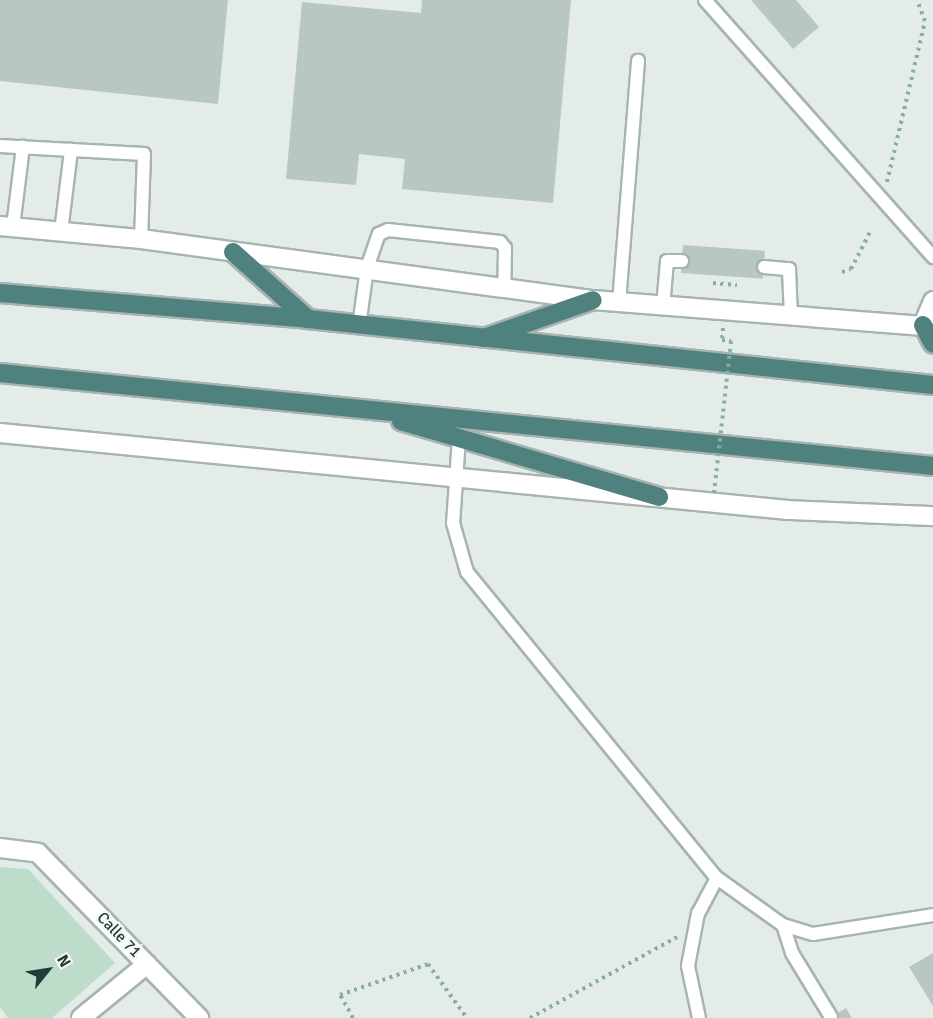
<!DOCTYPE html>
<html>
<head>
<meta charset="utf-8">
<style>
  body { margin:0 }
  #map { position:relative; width:933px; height:1018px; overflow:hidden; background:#e4ecea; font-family:Signika,sans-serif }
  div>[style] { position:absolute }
  .green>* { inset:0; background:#bedcca }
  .building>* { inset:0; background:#b9c7c3; transform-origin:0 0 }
  .path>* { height:4px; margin-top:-2px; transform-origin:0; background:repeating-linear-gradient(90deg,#87ada6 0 3px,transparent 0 7.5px) }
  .roads { filter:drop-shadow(2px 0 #a7b4b1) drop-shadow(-2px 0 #a7b4b1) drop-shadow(0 2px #a7b4b1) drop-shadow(0 -2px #a7b4b1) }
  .service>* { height:12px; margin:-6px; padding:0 6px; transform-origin:6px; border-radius:6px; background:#fff }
  .minor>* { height:18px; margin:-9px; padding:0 9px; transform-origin:9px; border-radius:9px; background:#fff }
  .secondary>* { height:18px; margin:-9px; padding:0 9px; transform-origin:9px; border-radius:9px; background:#fff }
  .trunk>* { height:18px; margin:-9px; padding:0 9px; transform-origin:9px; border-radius:9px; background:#4f827e }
  .path-bridge>* { height:4px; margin-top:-2px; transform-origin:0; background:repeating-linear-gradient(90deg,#87ada6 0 3px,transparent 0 7.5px) }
  span { translate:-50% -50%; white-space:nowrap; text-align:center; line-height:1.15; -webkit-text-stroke:5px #f4f9f7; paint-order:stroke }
  .street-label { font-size:16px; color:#243c39 }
  .north { position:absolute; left:18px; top:940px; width:60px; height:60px; -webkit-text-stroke:4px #f4f9f7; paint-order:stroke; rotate:60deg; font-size:16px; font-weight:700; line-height:24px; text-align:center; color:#243c39 }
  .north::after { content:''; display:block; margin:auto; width:21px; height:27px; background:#243c39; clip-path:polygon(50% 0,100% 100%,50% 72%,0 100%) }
</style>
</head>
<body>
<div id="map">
  <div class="green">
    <i style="clip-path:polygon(0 867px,28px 869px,115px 963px,52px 1018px,8px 1018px,0 1007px)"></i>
  </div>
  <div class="building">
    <i style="clip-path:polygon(0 0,228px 0,218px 104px,0 81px)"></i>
    <i style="clip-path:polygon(422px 0,571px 0,553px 203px,402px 189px,405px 159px,359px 154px,356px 185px,286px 179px,302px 2px,421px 13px)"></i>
    <i style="clip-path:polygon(751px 0,796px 0,819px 27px,793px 49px)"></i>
    <i style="left:683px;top:245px;width:82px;height:28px;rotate:4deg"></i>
    <i style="clip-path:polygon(933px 953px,933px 1006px,909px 967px)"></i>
    <i style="clip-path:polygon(846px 1008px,852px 1018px,829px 1018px)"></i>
  </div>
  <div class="path">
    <i style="left:887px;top:182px;width:165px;rotate:-76.7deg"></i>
    <i style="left:925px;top:21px;width:22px;rotate:-111deg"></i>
    <i style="left:842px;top:272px;width:9px;rotate:-18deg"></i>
    <i style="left:851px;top:269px;width:42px;rotate:-62.8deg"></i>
    <i style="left:713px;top:283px;width:24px;rotate:5deg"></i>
    <i style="left:723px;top:328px;width:12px;rotate:95deg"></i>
    <i style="left:722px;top:340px;width:9px;rotate:6deg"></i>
    <i style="left:353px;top:1018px;width:26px;rotate:-119deg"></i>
    <i style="left:340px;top:995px;width:93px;rotate:-19.4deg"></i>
    <i style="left:428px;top:964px;width:67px;rotate:54.2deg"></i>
    <i style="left:530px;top:1018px;width:170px;rotate:-28.8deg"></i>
  </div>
  <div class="roads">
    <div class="service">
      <i style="left:705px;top:0;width:344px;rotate:48.4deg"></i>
      <i style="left:0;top:146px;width:144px;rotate:3.2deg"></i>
      <i style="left:144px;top:154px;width:85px;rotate:92deg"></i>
      <i style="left:13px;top:227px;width:81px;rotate:-82.9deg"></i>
      <i style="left:61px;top:232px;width:83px;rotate:-83deg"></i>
      <i style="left:764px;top:267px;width:25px;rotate:5deg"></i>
      <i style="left:789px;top:269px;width:48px;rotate:87.6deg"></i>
      <i style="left:619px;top:303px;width:243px;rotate:-85.5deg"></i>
      <i style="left:663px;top:307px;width:46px;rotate:-85deg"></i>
      <i style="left:667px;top:261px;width:15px"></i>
      <i style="left:359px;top:326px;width:59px;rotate:-82.1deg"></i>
      <i style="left:367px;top:268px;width:36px;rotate:-71deg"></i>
      <i style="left:379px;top:234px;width:10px;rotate:-24deg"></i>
      <i style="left:388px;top:230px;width:113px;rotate:6.1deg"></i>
      <i style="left:500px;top:242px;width:8px;rotate:50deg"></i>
      <i style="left:505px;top:248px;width:39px;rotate:91deg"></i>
      <i style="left:459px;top:438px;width:85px;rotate:94deg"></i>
      <i style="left:453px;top:523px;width:51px;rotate:74.1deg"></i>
      <i style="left:467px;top:572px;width:395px;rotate:50.8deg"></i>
      <i style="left:717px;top:878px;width:40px;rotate:118deg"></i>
      <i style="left:698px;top:913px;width:54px;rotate:100.7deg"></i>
      <i style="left:688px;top:966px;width:53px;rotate:78.1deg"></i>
      <i style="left:717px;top:878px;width:81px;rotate:35.5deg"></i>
      <i style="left:783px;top:925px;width:31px;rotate:17deg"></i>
      <i style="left:813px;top:934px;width:121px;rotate:-9deg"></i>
      <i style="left:783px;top:925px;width:29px;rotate:72deg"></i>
      <i style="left:792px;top:953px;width:75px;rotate:58.6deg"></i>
    </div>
    <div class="minor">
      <i style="left:923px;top:325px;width:26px;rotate:-67deg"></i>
      <i style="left:0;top:848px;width:38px;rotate:7deg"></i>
      <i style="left:38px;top:853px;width:231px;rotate:45.7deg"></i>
      <i style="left:81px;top:1018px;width:85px;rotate:-39.3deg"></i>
    </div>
    <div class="secondary">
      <i style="left:0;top:226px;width:142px;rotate:5.3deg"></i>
      <i style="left:141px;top:239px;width:456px;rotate:7.7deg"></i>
      <i style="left:593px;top:300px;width:341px;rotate:4.5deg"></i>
      <i style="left:0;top:433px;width:792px;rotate:5.58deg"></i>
      <i style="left:788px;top:510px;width:145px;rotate:2.4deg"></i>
    </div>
    <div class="trunk">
      <i style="left:233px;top:252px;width:101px;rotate:41.8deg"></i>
      <i style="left:0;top:293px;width:309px;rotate:4.8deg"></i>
      <i style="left:308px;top:319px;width:628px;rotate:6.03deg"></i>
      <i style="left:923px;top:325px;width:21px;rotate:62deg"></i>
      <i style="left:484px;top:338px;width:115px;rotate:-19.2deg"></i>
      <i style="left:0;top:373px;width:938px;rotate:5.69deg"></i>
      <i style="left:401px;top:421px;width:269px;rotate:16.4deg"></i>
    </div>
  </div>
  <div class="path-bridge">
    <i style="left:714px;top:493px;width:153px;rotate:-83.6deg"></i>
  </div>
  <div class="street-label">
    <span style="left:119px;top:935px;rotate:46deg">Calle 71</span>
  </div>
  <div class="north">N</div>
</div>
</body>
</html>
